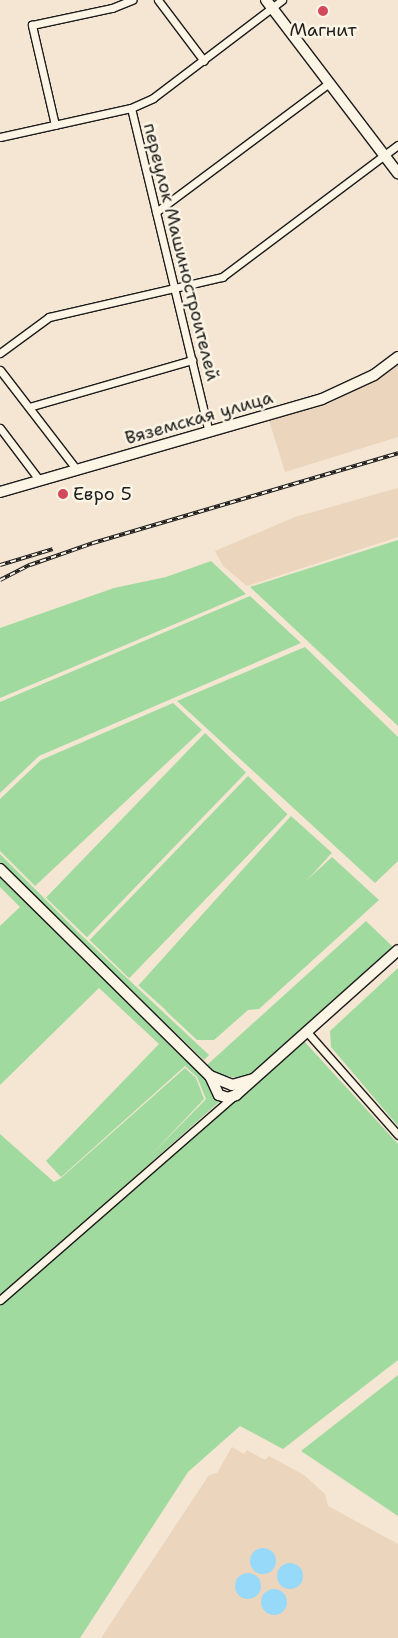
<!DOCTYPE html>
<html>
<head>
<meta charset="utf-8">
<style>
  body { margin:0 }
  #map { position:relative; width:398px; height:1638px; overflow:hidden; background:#f4e6d2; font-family:"Shantell Sans",sans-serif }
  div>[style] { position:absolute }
  .built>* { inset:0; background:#ebd5bc }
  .green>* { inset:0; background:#a0da9f; transform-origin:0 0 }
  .water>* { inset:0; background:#97d9f9 }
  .round { border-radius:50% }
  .roads { filter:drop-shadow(1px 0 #1c1c1c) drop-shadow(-1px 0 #1c1c1c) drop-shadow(0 1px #1c1c1c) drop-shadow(0 -1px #1c1c1c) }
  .street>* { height:7px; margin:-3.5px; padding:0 3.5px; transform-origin:3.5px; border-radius:3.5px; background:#fcf5e5 }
  .secondary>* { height:10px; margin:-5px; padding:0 5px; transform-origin:5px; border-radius:5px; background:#fcf5e5 }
  .rail>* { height:4px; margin-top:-2px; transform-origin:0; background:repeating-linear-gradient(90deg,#fcf5e5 0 5.5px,#1c1c1c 0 11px); box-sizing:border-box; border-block:1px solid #1c1c1c }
  .dots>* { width:14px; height:14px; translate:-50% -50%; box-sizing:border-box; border:2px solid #fcf5e5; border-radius:50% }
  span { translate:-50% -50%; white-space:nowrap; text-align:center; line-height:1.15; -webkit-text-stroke:5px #fcf5e5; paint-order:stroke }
  .poi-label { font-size:18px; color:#1c1c1c }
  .left { translate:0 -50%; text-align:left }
  .street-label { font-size:18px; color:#1c1c1c }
</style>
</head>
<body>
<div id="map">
  <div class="built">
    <i style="clip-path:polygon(398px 365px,398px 437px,285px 472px,269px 420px,329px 403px,377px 380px)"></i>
    <i style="clip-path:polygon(398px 488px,398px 537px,247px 586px,223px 566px,215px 551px,295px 517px)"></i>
    <i style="clip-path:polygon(232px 1447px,244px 1454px,247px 1450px,265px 1460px,269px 1456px,304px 1475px,325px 1494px,328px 1506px,398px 1544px,398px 1638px,101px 1638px,209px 1475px,217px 1473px)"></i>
  </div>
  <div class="green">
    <i style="clip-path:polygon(398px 540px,398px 726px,250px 587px)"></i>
    <i style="clip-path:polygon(211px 561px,246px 594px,0 698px,0 628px,114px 588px,166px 577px)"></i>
    <i style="clip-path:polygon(250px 596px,301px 643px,39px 756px,0 793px,0 702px)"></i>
    <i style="clip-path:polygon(305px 647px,398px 737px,398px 861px,375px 883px,177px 701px)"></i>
    <i style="clip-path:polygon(173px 703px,202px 730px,35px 886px,0 851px,0 799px,41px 760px)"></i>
    <i style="left:205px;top:733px;width:57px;height:229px;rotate:44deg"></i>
    <i style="left:248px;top:776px;width:55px;height:228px;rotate:44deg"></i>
    <i style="left:291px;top:816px;width:55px;height:228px;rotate:42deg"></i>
    <i style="clip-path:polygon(0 854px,79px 933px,209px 1055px,204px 1060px,116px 976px,0 864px)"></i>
    <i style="clip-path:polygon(332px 857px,379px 900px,259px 1009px,248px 1010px,214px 1040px,197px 1040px,166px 1011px)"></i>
    <i style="clip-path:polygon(0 877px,209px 1079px,219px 1102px,0 1297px,0 1134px,54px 1182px,61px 1178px,185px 1068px,196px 1078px,204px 1099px,151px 1155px,206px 1099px,197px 1077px,185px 1066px,61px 1177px,46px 1161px,159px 1044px,99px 988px,0 1085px,0 926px,20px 907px,0 887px)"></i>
    <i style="clip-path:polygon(366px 921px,393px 947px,247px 1080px,216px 1074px,207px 1065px)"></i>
    <i style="clip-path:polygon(398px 968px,398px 1126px,331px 1047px,330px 1031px)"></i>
    <i style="clip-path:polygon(304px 1041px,398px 1144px,398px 1360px,283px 1449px,240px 1426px,188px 1472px,80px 1638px,0 1638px,0 1305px)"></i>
    <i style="clip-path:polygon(398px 1375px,398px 1516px,301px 1451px)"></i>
  </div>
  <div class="water">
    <i class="round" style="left:250px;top:1548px;width:26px;height:26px"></i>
    <i class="round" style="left:277px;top:1563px;width:26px;height:26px"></i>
    <i class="round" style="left:235px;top:1573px;width:26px;height:26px"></i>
    <i class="round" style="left:261px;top:1589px;width:26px;height:26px"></i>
  </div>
  <div class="roads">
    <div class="street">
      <i style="left:158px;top:0;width:76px;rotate:53deg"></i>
      <i style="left:131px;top:108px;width:333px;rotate:76.5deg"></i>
      <i style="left:55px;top:125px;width:103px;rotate:-103deg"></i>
      <i style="left:32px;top:25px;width:82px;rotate:-12deg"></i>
      <i style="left:112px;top:8px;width:22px;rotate:-22deg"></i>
      <i style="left:0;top:137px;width:134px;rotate:-12.5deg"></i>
      <i style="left:131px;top:108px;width:24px;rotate:-24deg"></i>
      <i style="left:153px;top:98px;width:162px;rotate:-37.2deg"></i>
      <i style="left:156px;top:212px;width:216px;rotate:-36.7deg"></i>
      <i style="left:0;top:353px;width:61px;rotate:-36.3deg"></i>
      <i style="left:49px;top:317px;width:178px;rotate:-13deg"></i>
      <i style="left:222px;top:277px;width:220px;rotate:-36.9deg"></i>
      <i style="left:0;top:370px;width:126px;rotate:52.4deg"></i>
      <i style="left:29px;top:407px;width:170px;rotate:-16.1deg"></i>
      <i style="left:0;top:428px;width:66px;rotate:53deg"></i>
      <i style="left:307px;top:1032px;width:137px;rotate:48.5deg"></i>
      <i style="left:0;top:1300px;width:309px;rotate:-41.1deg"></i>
    </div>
    <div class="secondary">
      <i style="left:266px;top:0;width:218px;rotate:52.7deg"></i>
      <i style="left:0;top:492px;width:335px;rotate:-16.1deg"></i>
      <i style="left:322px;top:399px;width:57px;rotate:-24.8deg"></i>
      <i style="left:374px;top:375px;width:30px;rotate:-37deg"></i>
      <i style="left:0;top:869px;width:295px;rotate:44.6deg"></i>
      <i style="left:210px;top:1076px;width:24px;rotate:22deg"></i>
      <i style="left:232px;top:1085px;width:22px;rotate:-16deg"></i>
      <i style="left:210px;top:1076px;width:21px;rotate:65deg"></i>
      <i style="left:219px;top:1095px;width:9px;rotate:18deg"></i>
      <i style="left:228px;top:1098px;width:9px;rotate:-21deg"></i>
      <i style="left:236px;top:1095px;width:217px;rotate:-41.8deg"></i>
    </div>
  </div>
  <div class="rail">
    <i style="left:0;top:565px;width:55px;rotate:-16.8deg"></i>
    <i style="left:0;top:580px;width:34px;rotate:-27deg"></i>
    <i style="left:30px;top:565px;width:67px;rotate:-19.2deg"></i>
    <i style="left:93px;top:543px;width:318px;rotate:-16.4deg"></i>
  </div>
  <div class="dots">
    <i style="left:323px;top:11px;background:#d1495b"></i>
    <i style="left:63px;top:494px;background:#d1495b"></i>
  </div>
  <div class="poi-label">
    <span style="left:323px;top:30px">Магнит</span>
    <span class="left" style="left:73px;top:494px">Евро 5</span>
  </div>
  <div class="street-label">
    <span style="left:181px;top:252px;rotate:76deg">переулок Машиностроителей</span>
    <span style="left:199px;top:418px;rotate:-16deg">Вяземская улица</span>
  </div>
</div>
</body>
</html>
